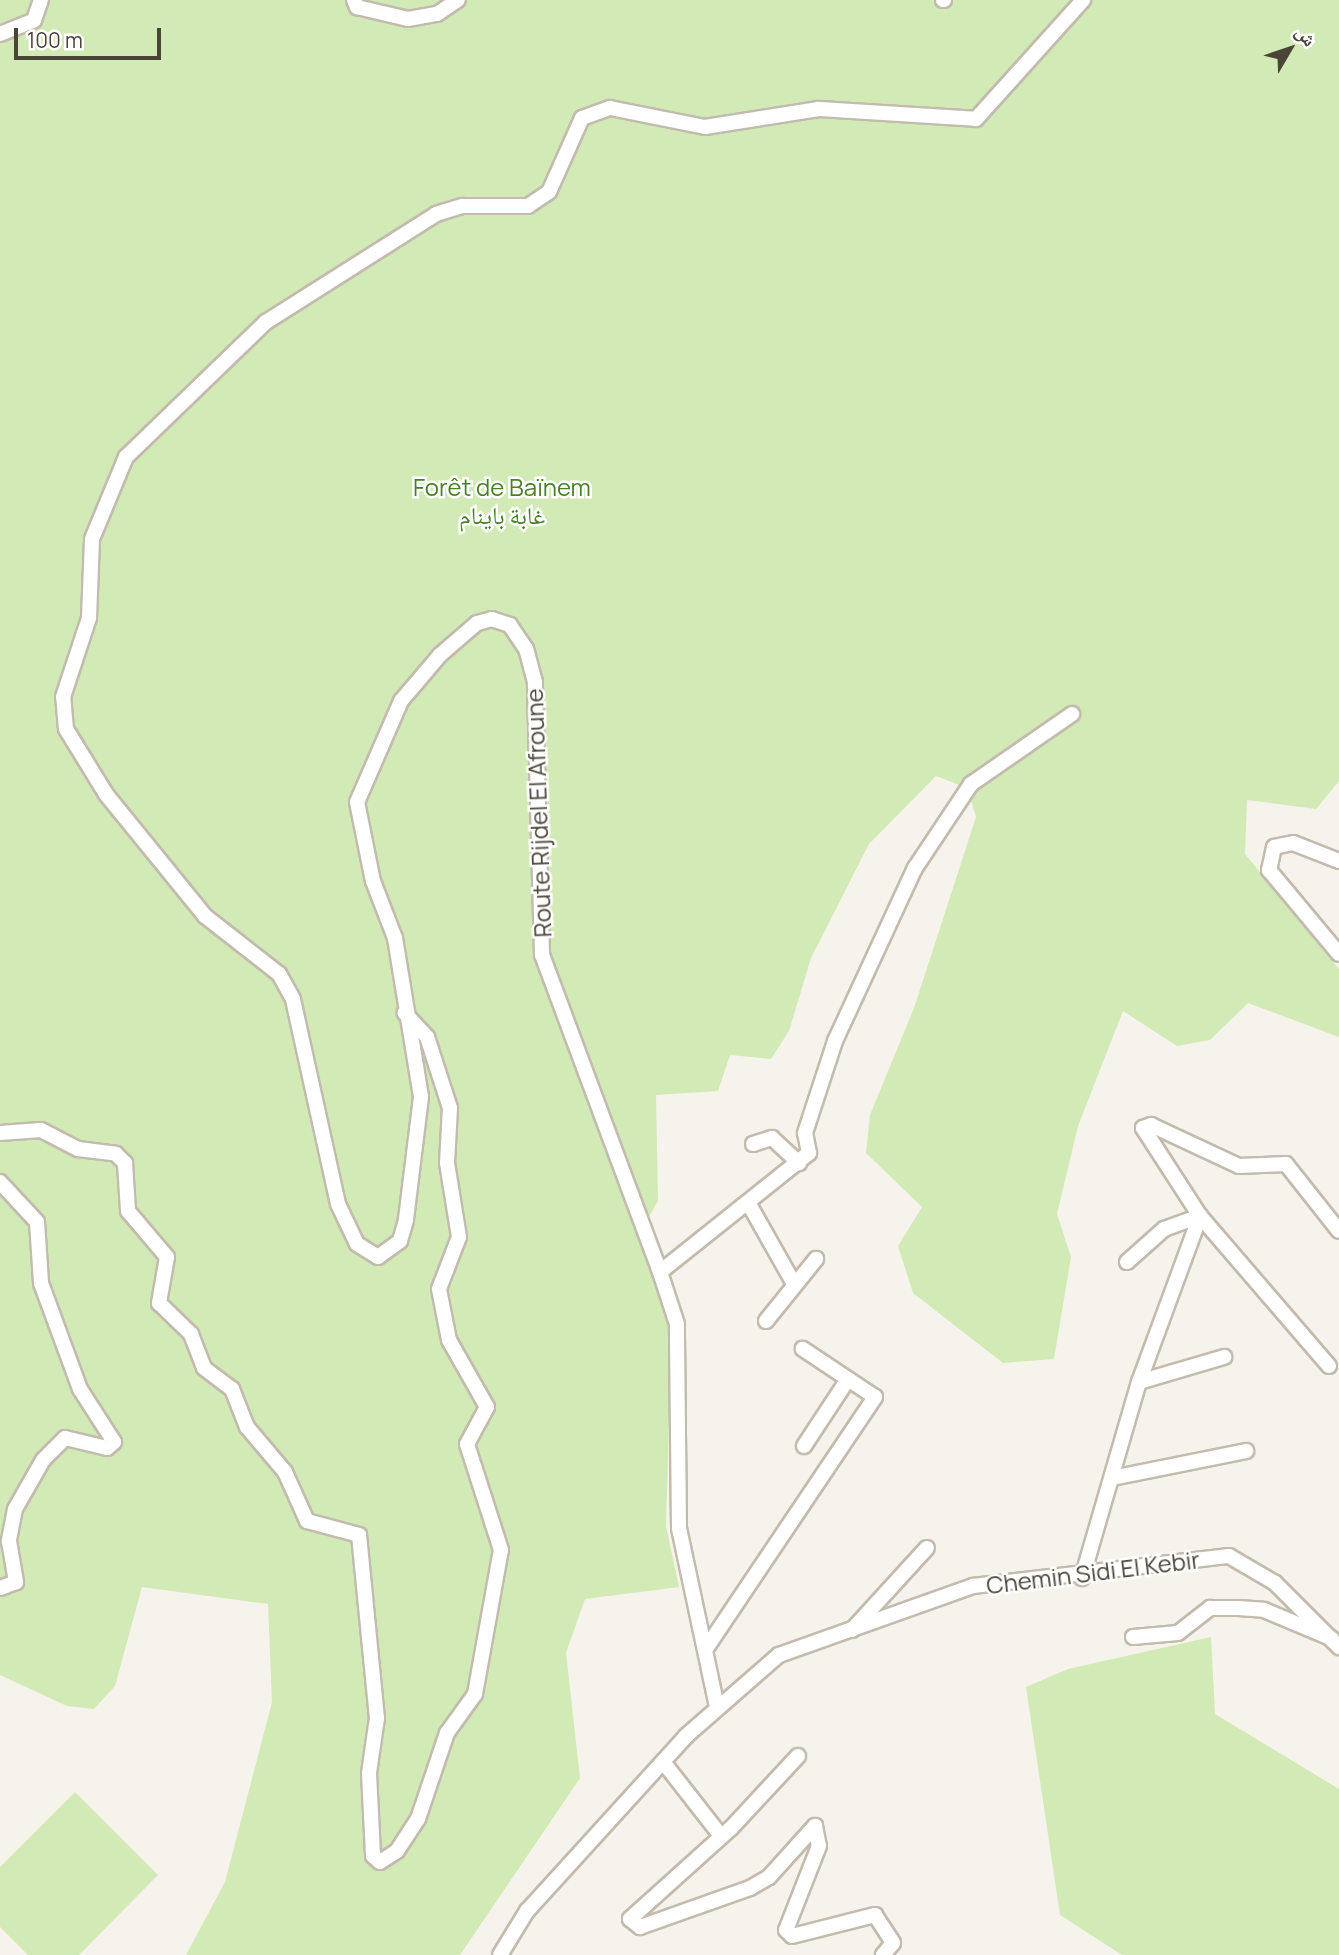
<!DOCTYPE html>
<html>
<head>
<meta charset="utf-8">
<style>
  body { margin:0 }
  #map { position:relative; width:1339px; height:1955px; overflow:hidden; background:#f6f3ec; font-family:Manrope,"Noto Naskh Arabic",sans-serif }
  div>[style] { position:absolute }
  .green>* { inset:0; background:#d2eab5 }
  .roads { filter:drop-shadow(2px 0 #c2bbae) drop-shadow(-2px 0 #c2bbae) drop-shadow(0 2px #c2bbae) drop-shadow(0 -2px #c2bbae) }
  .minor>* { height:14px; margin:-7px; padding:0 7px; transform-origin:7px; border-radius:7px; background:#fff }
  span { translate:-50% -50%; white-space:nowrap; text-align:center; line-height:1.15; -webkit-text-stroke:5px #fff; paint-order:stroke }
  .park-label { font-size:24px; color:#4a7f2a }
  .street-label { font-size:24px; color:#4b4439 }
  .north { position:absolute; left:1255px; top:14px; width:70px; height:70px; -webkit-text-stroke:5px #fff; paint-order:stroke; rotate:51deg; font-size:19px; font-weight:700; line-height:28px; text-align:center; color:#4b4439 }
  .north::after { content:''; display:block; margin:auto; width:24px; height:32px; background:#4b4439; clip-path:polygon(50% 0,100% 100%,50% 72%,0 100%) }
  .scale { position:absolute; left:14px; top:28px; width:147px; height:32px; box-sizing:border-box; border:4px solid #4b4439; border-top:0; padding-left:9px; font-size:21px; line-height:24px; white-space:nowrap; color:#4b4439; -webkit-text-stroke:5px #fff; paint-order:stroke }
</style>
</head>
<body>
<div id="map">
  <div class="green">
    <i style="clip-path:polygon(0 0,1339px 0,1339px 781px,1316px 809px,1247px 800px,1245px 854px,1339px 969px,1339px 1037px,1248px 1003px,1210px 1040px,1177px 1046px,1123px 1011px,1078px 1126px,1057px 1214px,1071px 1257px,1054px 1359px,1003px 1363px,913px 1293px,898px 1246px,922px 1207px,866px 1153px,870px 1115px,914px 1008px,976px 817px,967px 788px,936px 776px,869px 844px,811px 958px,789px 1031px,771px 1059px,730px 1055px,718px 1091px,656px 1095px,658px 1201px,639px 1234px,672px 1322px,666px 1526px,679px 1587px,585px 1599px,566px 1653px,580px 1778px,460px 1955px,186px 1955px,225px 1882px,272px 1702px,268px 1604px,142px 1587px,115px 1686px,94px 1709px,67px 1706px,0 1675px)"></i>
    <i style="clip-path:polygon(1211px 1637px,1215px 1714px,1339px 1789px,1339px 1955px,1122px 1955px,1060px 1915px,1026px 1687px,1068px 1669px)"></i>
    <i style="clip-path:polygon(75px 1792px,158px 1875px,79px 1955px,28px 1955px,0 1927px,0 1867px)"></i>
  </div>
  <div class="roads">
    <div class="minor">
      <i style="left:354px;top:0;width:8px;rotate:67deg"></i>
      <i style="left:357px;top:7px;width:52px;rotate:13.2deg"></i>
      <i style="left:408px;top:19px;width:29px;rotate:-10deg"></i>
      <i style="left:437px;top:14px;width:25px;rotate:-34deg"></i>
      <i style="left:943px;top:0;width:1px"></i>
      <i style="left:0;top:34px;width:37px;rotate:-22deg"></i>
      <i style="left:34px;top:20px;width:21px;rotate:-71deg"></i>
      <i style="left:1339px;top:861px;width:49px;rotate:-158.6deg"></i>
      <i style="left:1293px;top:843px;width:19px;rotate:168deg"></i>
      <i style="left:1274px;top:847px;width:24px;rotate:102deg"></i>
      <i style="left:1269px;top:870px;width:109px;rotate:50.2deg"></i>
      <i style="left:0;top:1133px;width:41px;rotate:-4.2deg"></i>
      <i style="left:41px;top:1130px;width:42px;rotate:27.2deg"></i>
      <i style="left:78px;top:1149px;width:38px;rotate:7deg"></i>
      <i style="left:116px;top:1154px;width:13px;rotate:45deg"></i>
      <i style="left:125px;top:1163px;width:48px;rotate:86.4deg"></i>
      <i style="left:128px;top:1211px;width:60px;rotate:49.7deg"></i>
      <i style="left:167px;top:1257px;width:47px;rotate:99.9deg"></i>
      <i style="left:159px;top:1303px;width:45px;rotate:44.1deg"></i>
      <i style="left:191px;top:1334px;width:36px;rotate:69deg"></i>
      <i style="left:204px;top:1368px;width:35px;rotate:37deg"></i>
      <i style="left:232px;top:1389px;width:41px;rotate:68.5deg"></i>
      <i style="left:247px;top:1427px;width:59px;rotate:49.8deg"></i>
      <i style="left:285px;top:1472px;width:54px;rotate:65.8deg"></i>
      <i style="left:307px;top:1521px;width:54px;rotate:15.1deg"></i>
      <i style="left:359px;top:1535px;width:184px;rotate:84.4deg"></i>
      <i style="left:377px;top:1718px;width:56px;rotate:98.3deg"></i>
      <i style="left:369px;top:1773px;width:83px;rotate:87.2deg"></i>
      <i style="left:373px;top:1856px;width:9px;rotate:41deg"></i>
      <i style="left:380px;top:1862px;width:20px;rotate:-33deg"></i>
      <i style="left:397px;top:1851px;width:38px;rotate:-57deg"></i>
      <i style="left:418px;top:1819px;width:91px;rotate:-71.4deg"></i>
      <i style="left:447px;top:1733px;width:48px;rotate:-54.3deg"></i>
      <i style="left:475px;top:1694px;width:146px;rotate:-79.8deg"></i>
      <i style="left:501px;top:1550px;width:111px;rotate:-107.8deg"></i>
      <i style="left:467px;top:1444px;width:42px;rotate:-61.6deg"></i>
      <i style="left:487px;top:1407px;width:77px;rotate:-119.6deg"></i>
      <i style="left:449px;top:1340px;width:52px;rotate:-101.1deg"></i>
      <i style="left:439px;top:1289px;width:56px;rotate:-69deg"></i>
      <i style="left:459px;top:1237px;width:75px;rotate:-99.2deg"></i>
      <i style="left:447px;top:1163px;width:55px;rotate:-86.9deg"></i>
      <i style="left:450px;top:1108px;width:75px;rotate:-107.9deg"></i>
      <i style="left:427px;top:1037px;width:33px;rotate:-133deg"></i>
      <i style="left:753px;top:1144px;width:20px;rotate:-18deg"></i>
      <i style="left:772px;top:1138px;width:37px;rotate:43deg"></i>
      <i style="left:0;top:1182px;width:54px;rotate:47.2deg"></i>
      <i style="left:37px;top:1222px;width:61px;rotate:86.2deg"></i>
      <i style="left:41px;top:1283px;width:113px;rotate:69.8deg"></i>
      <i style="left:80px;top:1389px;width:63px;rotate:57.3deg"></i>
      <i style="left:114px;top:1442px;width:9px;rotate:139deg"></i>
      <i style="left:107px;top:1448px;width:43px;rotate:-166.6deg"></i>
      <i style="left:65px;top:1438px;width:31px;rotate:135deg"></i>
      <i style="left:43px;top:1460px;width:56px;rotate:119.7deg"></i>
      <i style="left:15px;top:1509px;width:33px;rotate:101deg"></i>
      <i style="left:9px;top:1541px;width:42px;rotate:80.3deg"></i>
      <i style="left:16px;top:1582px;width:17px;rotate:159deg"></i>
      <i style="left:750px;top:1206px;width:87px;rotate:60.5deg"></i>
      <i style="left:1127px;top:1262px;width:50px;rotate:-41.7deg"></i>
      <i style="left:1164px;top:1229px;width:38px;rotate:-20deg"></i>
      <i style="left:660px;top:1272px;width:338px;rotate:-110.4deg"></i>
      <i style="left:542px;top:955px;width:273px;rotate:-91.5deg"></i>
      <i style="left:535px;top:682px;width:34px;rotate:-105deg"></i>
      <i style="left:526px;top:649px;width:29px;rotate:-124deg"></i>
      <i style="left:510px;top:625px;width:19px;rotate:-162deg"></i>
      <i style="left:492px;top:619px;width:16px;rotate:165deg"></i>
      <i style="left:477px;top:623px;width:49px;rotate:139.1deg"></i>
      <i style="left:440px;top:655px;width:60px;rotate:130.3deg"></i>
      <i style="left:401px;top:701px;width:110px;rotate:113.5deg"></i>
      <i style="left:357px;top:802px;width:81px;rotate:78.6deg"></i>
      <i style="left:373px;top:881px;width:61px;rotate:68.9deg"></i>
      <i style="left:395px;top:938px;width:161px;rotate:80.7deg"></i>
      <i style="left:421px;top:1097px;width:124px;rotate:97deg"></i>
      <i style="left:406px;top:1220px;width:22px;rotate:106deg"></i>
      <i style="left:400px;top:1241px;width:27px;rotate:144deg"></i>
      <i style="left:378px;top:1257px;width:25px;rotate:-148deg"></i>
      <i style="left:357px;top:1244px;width:44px;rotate:-115.4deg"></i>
      <i style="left:338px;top:1204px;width:210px;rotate:-102.4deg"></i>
      <i style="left:293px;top:999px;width:29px;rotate:-119deg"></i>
      <i style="left:279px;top:974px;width:94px;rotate:-141.9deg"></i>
      <i style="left:205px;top:916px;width:157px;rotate:-129.1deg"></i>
      <i style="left:106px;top:794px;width:76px;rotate:-121.6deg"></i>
      <i style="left:66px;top:729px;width:32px;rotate:-95deg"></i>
      <i style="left:63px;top:697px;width:83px;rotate:-71.8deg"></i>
      <i style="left:89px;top:618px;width:79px;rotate:-87.8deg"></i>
      <i style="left:92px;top:539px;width:89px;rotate:-67.5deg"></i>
      <i style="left:126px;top:457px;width:194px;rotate:-44deg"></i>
      <i style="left:266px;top:322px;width:201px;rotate:-32.4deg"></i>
      <i style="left:436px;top:214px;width:28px;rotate:-17deg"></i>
      <i style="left:463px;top:206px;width:65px"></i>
      <i style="left:528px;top:206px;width:25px;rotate:-34deg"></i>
      <i style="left:549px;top:192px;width:81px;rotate:-66deg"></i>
      <i style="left:582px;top:118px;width:30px;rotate:-20deg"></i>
      <i style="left:610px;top:108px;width:97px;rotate:11.3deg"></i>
      <i style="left:705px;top:127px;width:115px;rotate:-9deg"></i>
      <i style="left:819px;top:109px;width:157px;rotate:3.6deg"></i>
      <i style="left:976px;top:119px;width:160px;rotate:-48deg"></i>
      <i style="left:766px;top:1321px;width:80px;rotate:-51.1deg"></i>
      <i style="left:1329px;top:1366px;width:198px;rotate:-130.7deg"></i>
      <i style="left:1200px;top:1216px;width:105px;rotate:-122.9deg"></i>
      <i style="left:1143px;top:1128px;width:9px;rotate:-21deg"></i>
      <i style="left:1151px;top:1125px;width:97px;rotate:25deg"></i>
      <i style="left:1239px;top:1166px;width:47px;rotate:-2.4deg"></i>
      <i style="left:1286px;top:1164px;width:85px;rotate:51.7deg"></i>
      <i style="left:1139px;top:1382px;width:89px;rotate:-16.4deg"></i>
      <i style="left:804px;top:1446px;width:80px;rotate:-56.7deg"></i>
      <i style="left:1112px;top:1478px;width:137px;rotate:-11.4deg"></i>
      <i style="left:1082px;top:1578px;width:204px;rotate:-73.8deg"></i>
      <i style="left:1139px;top:1382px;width:177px;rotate:-69.8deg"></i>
      <i style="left:852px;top:1630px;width:111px;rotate:-47.6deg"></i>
      <i style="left:1133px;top:1637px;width:45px;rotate:-5.1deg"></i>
      <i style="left:1178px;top:1633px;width:41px;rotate:-38deg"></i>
      <i style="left:1210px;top:1608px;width:28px"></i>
      <i style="left:1238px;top:1608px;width:26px;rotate:4deg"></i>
      <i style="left:1264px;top:1610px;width:73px;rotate:22.7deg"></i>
      <i style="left:705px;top:1650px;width:305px;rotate:-56.1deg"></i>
      <i style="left:875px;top:1397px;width:87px;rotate:-146.3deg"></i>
      <i style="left:717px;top:1707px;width:183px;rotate:-102deg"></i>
      <i style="left:679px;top:1528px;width:204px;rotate:-90.6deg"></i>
      <i style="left:677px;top:1324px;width:55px;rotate:-108.1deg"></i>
      <i style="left:660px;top:1272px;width:191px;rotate:-38.6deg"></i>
      <i style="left:809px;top:1153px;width:20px;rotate:-101deg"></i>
      <i style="left:805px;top:1133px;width:97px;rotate:-71.9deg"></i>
      <i style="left:835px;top:1041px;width:191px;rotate:-65.2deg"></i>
      <i style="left:915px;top:868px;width:101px;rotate:-56.3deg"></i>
      <i style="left:971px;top:784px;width:123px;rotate:-34.7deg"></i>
      <i style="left:798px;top:1756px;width:98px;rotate:132.9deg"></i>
      <i style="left:731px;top:1828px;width:136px;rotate:138deg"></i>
      <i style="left:630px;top:1919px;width:13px;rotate:39deg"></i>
      <i style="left:640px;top:1927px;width:117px;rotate:-19.5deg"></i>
      <i style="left:750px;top:1888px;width:22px;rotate:-30deg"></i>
      <i style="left:769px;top:1877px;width:69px;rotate:-48deg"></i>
      <i style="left:815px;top:1826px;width:20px;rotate:79deg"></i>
      <i style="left:819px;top:1846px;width:90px;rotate:111.4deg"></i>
      <i style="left:786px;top:1930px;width:8px;rotate:45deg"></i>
      <i style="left:792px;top:1936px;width:86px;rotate:-14.2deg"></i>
      <i style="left:875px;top:1915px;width:33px;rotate:57deg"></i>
      <i style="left:893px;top:1943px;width:16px;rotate:130deg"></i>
      <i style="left:664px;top:1763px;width:93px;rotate:52deg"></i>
      <i style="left:500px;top:1955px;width:52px;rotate:-58.5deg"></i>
      <i style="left:527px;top:1911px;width:236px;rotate:-47.7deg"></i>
      <i style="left:686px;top:1736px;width:123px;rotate:-41.1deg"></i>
      <i style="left:779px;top:1655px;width:206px;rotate:-19.6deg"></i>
      <i style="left:973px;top:1586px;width:258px;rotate:-6.7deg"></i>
      <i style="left:1229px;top:1556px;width:53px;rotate:30.4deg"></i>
      <i style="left:1275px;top:1583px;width:91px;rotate:45deg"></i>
    </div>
  </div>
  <div class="park-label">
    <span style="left:502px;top:501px">Forêt de Baïnem<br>غابة باينام</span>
  </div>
  <div class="street-label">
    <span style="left:538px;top:813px;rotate:-92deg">Route Rijdel El Afroune</span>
    <span style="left:1093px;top:1572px;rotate:-7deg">Chemin Sidi El Kebir</span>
  </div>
  <div class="north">ش</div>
  <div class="scale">100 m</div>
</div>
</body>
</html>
